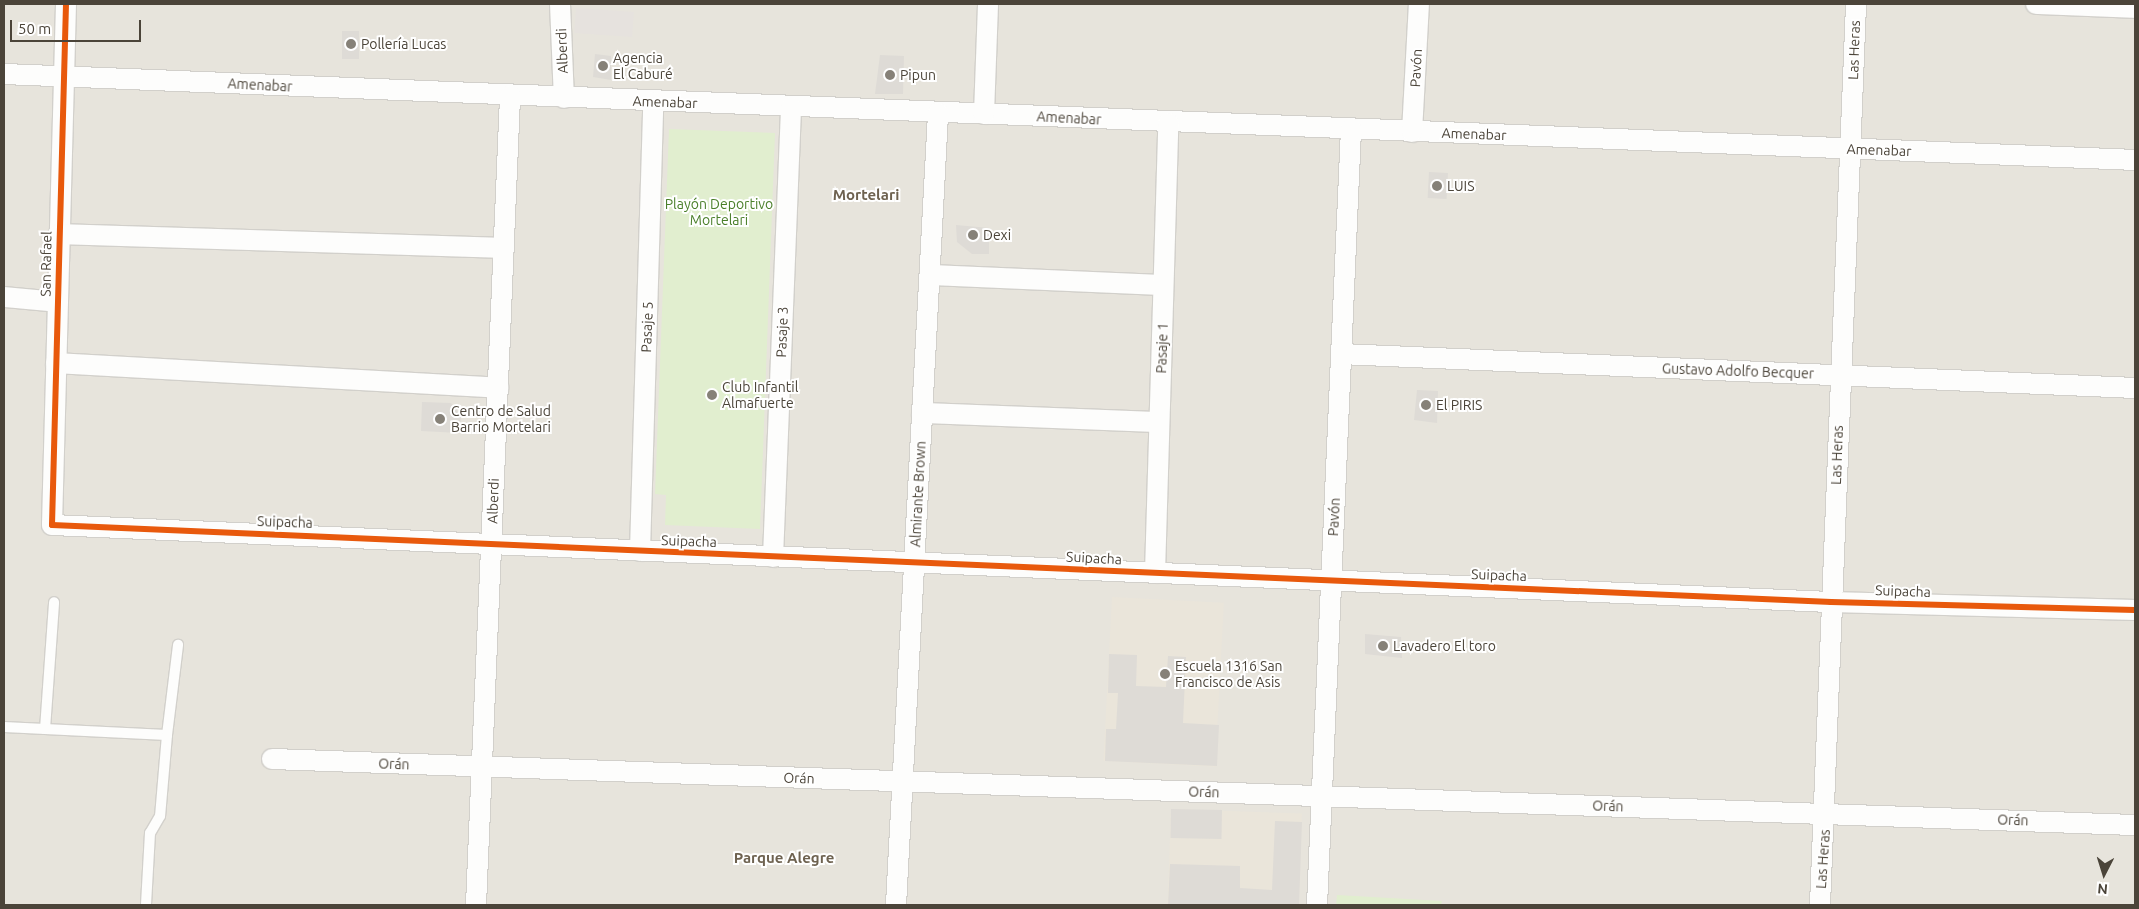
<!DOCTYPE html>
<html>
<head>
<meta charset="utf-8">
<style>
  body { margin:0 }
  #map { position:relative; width:2139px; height:909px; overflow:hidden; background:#f4f2ee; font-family:Ubuntu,sans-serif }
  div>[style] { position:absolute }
  .residential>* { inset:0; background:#e7e4dc; transform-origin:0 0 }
  .industrial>* { inset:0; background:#e6e2de; transform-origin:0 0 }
  .education>* { inset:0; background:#eae5da; transform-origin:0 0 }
  .green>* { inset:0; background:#e1eecf }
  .building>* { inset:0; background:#dedbd6; transform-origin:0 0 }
  .roads { filter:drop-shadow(1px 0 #d2d0cb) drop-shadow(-1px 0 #d2d0cb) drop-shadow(0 1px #d2d0cb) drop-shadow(0 -1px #d2d0cb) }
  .lane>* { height:10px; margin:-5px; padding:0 5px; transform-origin:5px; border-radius:5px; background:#fdfdfc }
  .street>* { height:20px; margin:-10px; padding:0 10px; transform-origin:10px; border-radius:10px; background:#fdfdfc }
  .cycleway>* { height:6px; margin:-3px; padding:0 3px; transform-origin:3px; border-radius:3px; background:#e8590c }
  .dots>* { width:14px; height:14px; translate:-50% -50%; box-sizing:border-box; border:2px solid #fff; border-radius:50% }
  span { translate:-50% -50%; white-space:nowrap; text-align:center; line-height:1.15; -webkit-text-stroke:4px #fff; paint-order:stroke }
  .poi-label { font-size:14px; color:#4b4439 }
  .left { translate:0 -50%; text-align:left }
  .street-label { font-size:14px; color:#4b4439 }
  .park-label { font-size:14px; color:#4a7f2a }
  .neighbourhood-label { font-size:15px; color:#6e6250; font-weight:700 }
  .frame { position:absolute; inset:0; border:5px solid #4b4439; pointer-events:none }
  .north { position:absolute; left:2079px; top:849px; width:50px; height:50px; -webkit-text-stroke:4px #fff; paint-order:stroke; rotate:185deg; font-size:14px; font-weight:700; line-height:20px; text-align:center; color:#4b4439 }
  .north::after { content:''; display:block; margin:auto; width:18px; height:22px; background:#4b4439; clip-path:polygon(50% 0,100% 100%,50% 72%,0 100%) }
  .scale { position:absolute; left:10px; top:20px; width:131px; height:22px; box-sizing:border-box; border:2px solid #4b4439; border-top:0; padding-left:6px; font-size:15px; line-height:18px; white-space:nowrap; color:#4b4439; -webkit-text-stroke:4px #fff; paint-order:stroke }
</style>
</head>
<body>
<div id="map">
  <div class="residential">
    <i style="left:4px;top:4px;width:2131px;height:901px"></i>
  </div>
  <div class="industrial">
    <i style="left:576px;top:8px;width:58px;height:25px;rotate:4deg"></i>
  </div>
  <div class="education">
    <i style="left:1112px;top:597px;width:112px;height:164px;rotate:3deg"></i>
    <i style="left:1171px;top:809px;width:131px;height:96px;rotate:2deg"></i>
  </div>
  <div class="green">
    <i style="clip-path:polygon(669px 129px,775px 133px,760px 529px,665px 525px,666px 495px,655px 494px)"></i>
    <i style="clip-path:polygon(1337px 895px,1442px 901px,1441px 905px,1336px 905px)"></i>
  </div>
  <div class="building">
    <i style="left:342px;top:31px;width:17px;height:28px"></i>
    <i style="clip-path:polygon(595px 54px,611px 56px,611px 80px,593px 77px)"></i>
    <i style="clip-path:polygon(880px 55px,904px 56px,903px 94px,875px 94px)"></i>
    <i style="left:1429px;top:172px;width:19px;height:26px;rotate:3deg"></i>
    <i style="clip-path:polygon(956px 225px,989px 228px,989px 254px,972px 254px,957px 242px)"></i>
    <i style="clip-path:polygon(1417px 390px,1438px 391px,1437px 423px,1414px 420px)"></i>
    <i style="clip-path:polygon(422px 402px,451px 403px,461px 416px,460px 433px,421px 431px)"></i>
    <i style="clip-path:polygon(1365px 634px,1401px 637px,1402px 658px,1365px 654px)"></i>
    <i style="clip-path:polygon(1109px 654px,1137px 655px,1136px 686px,1166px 687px,1168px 656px,1186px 657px,1183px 723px,1219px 725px,1217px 766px,1105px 761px,1106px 729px,1116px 729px,1118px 693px,1108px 693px)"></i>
    <i style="left:1171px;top:809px;width:51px;height:29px;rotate:1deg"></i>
    <i style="clip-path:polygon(1275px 821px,1302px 822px,1299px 905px,1168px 905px,1170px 864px,1240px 866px,1240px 888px,1272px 890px)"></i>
  </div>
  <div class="roads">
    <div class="lane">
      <i style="left:4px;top:727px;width:163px;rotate:2.8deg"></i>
      <i style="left:167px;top:735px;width:81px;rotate:94.9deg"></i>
      <i style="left:160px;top:816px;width:20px;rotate:120deg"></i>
      <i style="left:150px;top:833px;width:72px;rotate:93.2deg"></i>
      <i style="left:45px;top:729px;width:127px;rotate:-85.9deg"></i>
      <i style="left:167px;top:735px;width:91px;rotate:-83deg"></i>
    </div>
    <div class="street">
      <i style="left:66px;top:4px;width:521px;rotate:91.54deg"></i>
      <i style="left:52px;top:525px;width:1781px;rotate:2.48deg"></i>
      <i style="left:1831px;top:602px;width:304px;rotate:1.5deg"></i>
      <i style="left:560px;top:4px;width:94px;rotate:87.6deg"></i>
      <i style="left:2036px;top:4px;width:99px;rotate:2.3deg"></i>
      <i style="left:4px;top:74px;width:2133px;rotate:2.31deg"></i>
      <i style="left:984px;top:114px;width:110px;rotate:-87.9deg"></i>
      <i style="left:1412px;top:132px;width:128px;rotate:-86.9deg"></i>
      <i style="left:59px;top:234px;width:445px;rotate:1.8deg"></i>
      <i style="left:930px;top:275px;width:233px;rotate:2.5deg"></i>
      <i style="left:4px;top:297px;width:54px;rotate:5.3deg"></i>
      <i style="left:1341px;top:354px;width:795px;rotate:2.45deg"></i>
      <i style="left:56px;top:363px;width:443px;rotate:3.2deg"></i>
      <i style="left:922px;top:413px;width:237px;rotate:2.2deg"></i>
      <i style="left:640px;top:551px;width:449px;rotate:-88.3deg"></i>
      <i style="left:773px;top:557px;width:450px;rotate:-87.7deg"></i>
      <i style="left:1155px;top:573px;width:450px;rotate:-88.3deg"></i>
      <i style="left:272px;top:759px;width:1864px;rotate:2.03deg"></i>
      <i style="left:476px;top:905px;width:810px;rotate:-87.59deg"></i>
      <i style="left:896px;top:905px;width:793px;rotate:-86.96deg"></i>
      <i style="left:1317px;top:905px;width:777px;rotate:-87.49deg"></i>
      <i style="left:1820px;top:905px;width:902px;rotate:-87.71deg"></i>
    </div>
  </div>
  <div class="cycleway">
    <i style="left:66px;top:4px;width:521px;rotate:91.54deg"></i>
    <i style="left:52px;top:525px;width:1781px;rotate:2.48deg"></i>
    <i style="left:1831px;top:602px;width:304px;rotate:1.5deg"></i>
  </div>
  <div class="dots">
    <i style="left:351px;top:44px;background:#868178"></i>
    <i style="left:603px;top:66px;background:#868178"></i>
    <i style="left:890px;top:75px;background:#868178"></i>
    <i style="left:1437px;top:186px;background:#868178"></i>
    <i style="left:973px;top:235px;background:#868178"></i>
    <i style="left:712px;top:395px;background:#868178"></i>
    <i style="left:1426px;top:405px;background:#868178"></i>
    <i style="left:440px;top:419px;background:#868178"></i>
    <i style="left:1383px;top:646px;background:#868178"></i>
    <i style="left:1165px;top:674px;background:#868178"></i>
  </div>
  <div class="poi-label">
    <span class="left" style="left:361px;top:44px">Pollería Lucas</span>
    <span class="left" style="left:613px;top:66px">Agencia<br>El Caburé</span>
    <span class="left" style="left:900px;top:75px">Pipun</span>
    <span class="left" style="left:1447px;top:186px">LUIS</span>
    <span class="left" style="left:983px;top:235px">Dexi</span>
    <span class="left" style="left:722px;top:395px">Club Infantil<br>Almafuerte</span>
    <span class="left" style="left:1436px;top:405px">El PIRIS</span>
    <span class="left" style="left:451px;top:419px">Centro de Salud<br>Barrio Mortelari</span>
    <span class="left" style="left:1393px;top:646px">Lavadero El toro</span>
    <span class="left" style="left:1175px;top:674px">Escuela 1316 San<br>Francisco de Asis</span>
  </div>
  <div class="street-label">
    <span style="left:1854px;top:50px;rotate:-88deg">Las Heras</span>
    <span style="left:562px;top:51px;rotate:-92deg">Alberdi</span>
    <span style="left:1416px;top:68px;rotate:-87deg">Pavón</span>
    <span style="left:260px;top:85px;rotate:3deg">Amenabar</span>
    <span style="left:665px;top:102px;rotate:2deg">Amenabar</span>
    <span style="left:1069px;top:118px;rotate:3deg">Amenabar</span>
    <span style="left:1474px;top:134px;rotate:2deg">Amenabar</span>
    <span style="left:1879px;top:150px;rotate:2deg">Amenabar</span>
    <span style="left:46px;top:264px;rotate:-89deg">San Rafael</span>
    <span style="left:647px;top:327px;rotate:-88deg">Pasaje 5</span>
    <span style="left:782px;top:332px;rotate:-88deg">Pasaje 3</span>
    <span style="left:1162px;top:348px;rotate:-88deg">Pasaje 1</span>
    <span style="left:1738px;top:371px;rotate:2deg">Gustavo Adolfo Becquer</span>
    <span style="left:1837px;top:455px;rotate:-88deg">Las Heras</span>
    <span style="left:918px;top:494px;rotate:-87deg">Almirante Brown</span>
    <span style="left:493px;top:501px;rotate:-88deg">Alberdi</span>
    <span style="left:1334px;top:517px;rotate:-87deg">Pavón</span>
    <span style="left:285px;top:522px;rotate:2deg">Suipacha</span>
    <span style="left:689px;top:541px;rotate:2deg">Suipacha</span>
    <span style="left:1094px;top:558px;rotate:3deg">Suipacha</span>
    <span style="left:1499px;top:575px;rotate:2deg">Suipacha</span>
    <span style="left:1903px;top:591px;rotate:2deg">Suipacha</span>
    <span style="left:394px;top:764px;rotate:2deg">Orán</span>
    <span style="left:799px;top:778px;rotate:2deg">Orán</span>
    <span style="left:1204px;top:792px;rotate:2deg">Orán</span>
    <span style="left:1608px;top:806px;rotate:2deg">Orán</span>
    <span style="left:2013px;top:820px;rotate:2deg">Orán</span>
    <span style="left:1823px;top:859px;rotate:-86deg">Las Heras</span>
  </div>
  <div class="park-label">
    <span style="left:719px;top:212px">Playón Deportivo<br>Mortelari</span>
  </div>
  <div class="neighbourhood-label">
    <span style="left:866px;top:195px">Mortelari</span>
    <span style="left:784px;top:858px">Parque Alegre</span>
  </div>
  <div class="frame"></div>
  <div class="north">N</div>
  <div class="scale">50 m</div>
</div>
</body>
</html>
